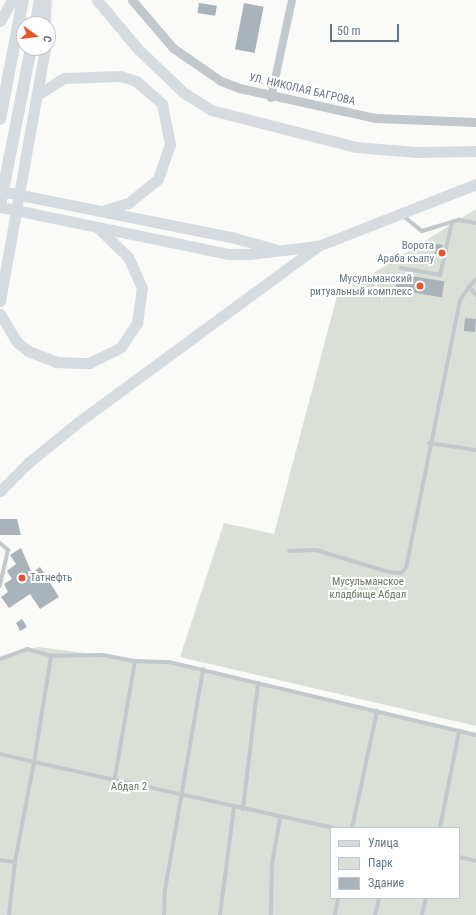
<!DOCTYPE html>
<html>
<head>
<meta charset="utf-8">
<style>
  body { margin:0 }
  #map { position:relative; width:476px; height:915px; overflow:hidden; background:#fafaf8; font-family:"Roboto Condensed",sans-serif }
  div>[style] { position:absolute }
  .green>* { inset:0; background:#dadfd7 }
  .building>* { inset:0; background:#aab3b9; transform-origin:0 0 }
  .service>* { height:4px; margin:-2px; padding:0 2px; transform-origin:2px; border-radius:2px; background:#c3c8cc }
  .minor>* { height:8px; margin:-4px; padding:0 4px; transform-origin:4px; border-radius:4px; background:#c3c8cc }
  .tertiary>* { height:9px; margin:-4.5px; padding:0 4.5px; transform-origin:4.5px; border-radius:4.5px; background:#c3c8cc }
  .secondary>* { height:11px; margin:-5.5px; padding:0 5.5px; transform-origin:5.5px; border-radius:5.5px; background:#d6dbdf }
  .primary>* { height:12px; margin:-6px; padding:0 6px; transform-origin:6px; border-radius:6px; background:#d6dbdf }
  .dots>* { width:11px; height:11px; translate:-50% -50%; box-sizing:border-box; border:2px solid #fff; border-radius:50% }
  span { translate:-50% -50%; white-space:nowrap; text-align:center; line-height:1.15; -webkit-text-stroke:4px #fff; paint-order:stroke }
  .street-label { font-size:11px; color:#657683 }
  .poi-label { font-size:11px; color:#657683 }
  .right { translate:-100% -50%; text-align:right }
  .left { translate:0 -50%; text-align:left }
  .park-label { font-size:11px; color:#687a64 }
  .legend { position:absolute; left:330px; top:827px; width:130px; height:72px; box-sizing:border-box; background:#fff; border:1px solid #c1c8cd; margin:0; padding:5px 7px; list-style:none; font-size:12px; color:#657683 }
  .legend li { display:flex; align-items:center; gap:8px; height:20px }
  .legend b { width:20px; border:1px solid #c1c8cd }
  .north { position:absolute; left:16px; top:16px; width:40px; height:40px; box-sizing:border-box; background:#fff; border:1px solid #c1c8cd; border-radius:50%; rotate:104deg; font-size:11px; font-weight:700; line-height:16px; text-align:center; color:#657683 }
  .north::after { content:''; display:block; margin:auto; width:14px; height:18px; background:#e4572e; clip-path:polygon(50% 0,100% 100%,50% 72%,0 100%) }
  .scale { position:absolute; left:330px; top:24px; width:69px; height:18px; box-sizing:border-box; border:2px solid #657683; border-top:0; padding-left:5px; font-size:12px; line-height:14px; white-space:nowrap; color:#657683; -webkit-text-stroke:3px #fff; paint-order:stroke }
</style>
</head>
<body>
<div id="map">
  <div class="green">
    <i style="clip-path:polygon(476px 209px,476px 726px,180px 657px,224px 523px,274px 534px,337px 296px)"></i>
    <i style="clip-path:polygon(evenodd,38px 647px,169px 664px,476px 733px,476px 915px,0 915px,0 660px,38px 647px,331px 828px,459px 828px,459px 898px,331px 898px,331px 828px)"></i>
  </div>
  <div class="building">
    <i style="left:199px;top:3px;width:18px;height:10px;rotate:9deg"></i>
    <i style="left:244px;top:3px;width:20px;height:47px;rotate:11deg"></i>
    <i style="left:436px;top:244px;width:7px;height:11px;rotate:8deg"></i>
    <i style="left:398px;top:274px;width:47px;height:16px;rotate:9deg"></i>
    <i style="left:465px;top:318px;width:11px;height:13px;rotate:5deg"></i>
    <i style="clip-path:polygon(0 519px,17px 519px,21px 535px,0 535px)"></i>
    <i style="clip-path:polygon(21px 548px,32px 573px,40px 567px,59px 597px,40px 609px,30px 594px,9px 608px,1px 597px,8px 592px,4px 584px,12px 579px,7px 571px,16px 564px,10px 555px)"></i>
    <i style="clip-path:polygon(22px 619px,27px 627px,20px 631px,16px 623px)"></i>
  </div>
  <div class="service">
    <i style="left:402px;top:215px;width:26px;rotate:39deg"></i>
    <i style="left:422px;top:231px;width:39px;rotate:-17deg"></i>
    <i style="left:459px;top:220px;width:17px;rotate:10deg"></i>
    <i style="left:401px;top:268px;width:40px;rotate:10deg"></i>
    <i style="left:440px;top:275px;width:54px;rotate:-77.2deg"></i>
    <i style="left:476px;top:279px;width:11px;rotate:131deg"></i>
    <i style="left:469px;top:287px;width:11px;rotate:49deg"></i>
    <i style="left:429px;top:443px;width:48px;rotate:8.5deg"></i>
    <i style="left:0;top:543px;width:11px;rotate:41deg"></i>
    <i style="left:8px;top:550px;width:37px;rotate:103deg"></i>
    <i style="left:289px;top:551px;width:27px;rotate:-2deg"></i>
    <i style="left:316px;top:550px;width:76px;rotate:16.8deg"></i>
    <i style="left:389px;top:572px;width:12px;rotate:5deg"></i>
    <i style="left:401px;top:573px;width:7px;rotate:-45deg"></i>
    <i style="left:406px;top:568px;width:273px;rotate:-78.6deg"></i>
    <i style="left:460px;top:300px;width:16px;rotate:-55deg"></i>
    <i style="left:51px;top:656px;width:52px;rotate:-1.1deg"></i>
    <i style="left:103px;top:655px;width:33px;rotate:11deg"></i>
    <i style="left:135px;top:661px;width:34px;rotate:2deg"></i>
    <i style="left:169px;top:662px;width:316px;rotate:13.4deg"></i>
    <i style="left:0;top:659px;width:29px;rotate:-20deg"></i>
    <i style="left:27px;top:649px;width:25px;rotate:16deg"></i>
    <i style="left:51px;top:656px;width:107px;rotate:99.1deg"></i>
    <i style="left:34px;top:762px;width:307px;rotate:12.4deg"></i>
    <i style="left:0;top:754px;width:35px;rotate:13deg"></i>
    <i style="left:34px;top:762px;width:102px;rotate:100.8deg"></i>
    <i style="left:15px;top:862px;width:53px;rotate:96.5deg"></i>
    <i style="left:115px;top:777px;width:118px;rotate:-80.2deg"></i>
    <i style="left:243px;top:809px;width:127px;rotate:-83.2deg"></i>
    <i style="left:352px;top:828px;width:120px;rotate:-77.9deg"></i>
    <i style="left:440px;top:828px;width:99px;rotate:-78.9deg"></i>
    <i style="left:459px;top:857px;width:17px;rotate:13deg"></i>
    <i style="left:0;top:860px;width:15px;rotate:8deg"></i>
    <i style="left:164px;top:915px;width:25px;rotate:-88deg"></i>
    <i style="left:165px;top:890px;width:224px;rotate:-80.2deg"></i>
    <i style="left:220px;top:915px;width:109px;rotate:-82.6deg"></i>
    <i style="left:271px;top:915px;width:52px;rotate:-88.9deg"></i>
    <i style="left:272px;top:863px;width:45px;rotate:-79.7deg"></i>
    <i style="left:335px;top:915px;width:17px;rotate:-80deg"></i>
    <i style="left:375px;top:915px;width:17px;rotate:-77deg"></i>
    <i style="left:422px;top:915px;width:17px;rotate:-77deg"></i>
  </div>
  <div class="minor">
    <i style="left:271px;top:98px;width:100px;rotate:-77.9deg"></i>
  </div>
  <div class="tertiary">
    <i style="left:132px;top:0;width:63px;rotate:49.5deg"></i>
    <i style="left:173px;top:48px;width:58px;rotate:34.5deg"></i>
    <i style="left:221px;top:81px;width:19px;rotate:21deg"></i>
    <i style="left:239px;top:88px;width:140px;rotate:12.4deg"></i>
    <i style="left:376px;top:118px;width:100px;rotate:2.3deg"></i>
  </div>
  <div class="secondary">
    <i style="left:97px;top:0;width:62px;rotate:50.2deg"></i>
    <i style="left:137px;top:48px;width:65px;rotate:43.8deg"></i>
    <i style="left:184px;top:93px;width:32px;rotate:32deg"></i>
    <i style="left:211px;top:110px;width:150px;rotate:14.3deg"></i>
    <i style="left:356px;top:147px;width:60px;rotate:4.8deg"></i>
    <i style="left:416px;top:152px;width:60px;rotate:-1deg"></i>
    <i style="left:0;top:21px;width:24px;rotate:-60deg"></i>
    <i style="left:45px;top:24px;width:24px;rotate:-88deg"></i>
    <i style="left:39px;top:94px;width:30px;rotate:-33deg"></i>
    <i style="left:64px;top:78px;width:56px;rotate:-2deg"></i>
    <i style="left:120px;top:76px;width:17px;rotate:17deg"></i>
    <i style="left:136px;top:81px;width:35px;rotate:41deg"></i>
    <i style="left:162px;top:104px;width:41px;rotate:78.7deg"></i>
    <i style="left:170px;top:144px;width:37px;rotate:109deg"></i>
    <i style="left:158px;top:179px;width:38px;rotate:141deg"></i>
    <i style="left:128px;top:203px;width:28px;rotate:163deg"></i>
    <i style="left:0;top:191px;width:236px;rotate:11.3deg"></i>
    <i style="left:231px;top:237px;width:45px;rotate:15.6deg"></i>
    <i style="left:0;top:207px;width:234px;rotate:11.6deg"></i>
    <i style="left:229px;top:254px;width:20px"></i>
    <i style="left:249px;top:254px;width:69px;rotate:-6.6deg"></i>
    <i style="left:318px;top:246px;width:170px;rotate:-21.4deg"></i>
    <i style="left:0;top:301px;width:257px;rotate:-79.9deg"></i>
    <i style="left:0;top:314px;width:33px;rotate:59deg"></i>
    <i style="left:17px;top:342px;width:14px;rotate:39deg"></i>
    <i style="left:28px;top:351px;width:30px;rotate:21deg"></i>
    <i style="left:56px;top:362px;width:33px;rotate:2deg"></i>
    <i style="left:89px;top:363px;width:34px;rotate:-26deg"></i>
    <i style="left:120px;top:348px;width:30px;rotate:-56deg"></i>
    <i style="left:137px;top:323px;width:35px;rotate:-82deg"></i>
    <i style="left:142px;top:288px;width:34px;rotate:-114deg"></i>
    <i style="left:128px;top:257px;width:43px;rotate:-135.9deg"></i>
    <i style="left:0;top:491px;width:40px;rotate:-45deg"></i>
    <i style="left:28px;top:463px;width:63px;rotate:-39.2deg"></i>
    <i style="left:77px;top:423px;width:299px;rotate:-36.3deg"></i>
  </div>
  <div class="primary">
    <i style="left:36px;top:24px;width:24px;rotate:-81deg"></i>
    <i style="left:0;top:119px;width:121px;rotate:-79.1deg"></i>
    <i style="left:0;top:206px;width:161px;rotate:-78.9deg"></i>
  </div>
  <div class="dots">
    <i style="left:442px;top:253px;background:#e4572e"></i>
    <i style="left:420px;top:286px;background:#e4572e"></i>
    <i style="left:22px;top:578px;background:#e4572e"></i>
  </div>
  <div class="street-label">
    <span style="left:302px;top:90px;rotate:13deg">УЛ. НИКОЛАЯ БАГРОВА</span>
  </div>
  <div class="poi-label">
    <span class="right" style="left:434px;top:253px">Ворота<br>Араба къапу</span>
    <span class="right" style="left:412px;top:286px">Мусульманский<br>ритуальный комплекс</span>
    <span class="left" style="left:30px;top:578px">Татнефть</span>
  </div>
  <div class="park-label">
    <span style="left:368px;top:589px">Мусульманское<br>кладбище Абдал</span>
    <span style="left:129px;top:787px">Абдал 2</span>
  </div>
  <ul class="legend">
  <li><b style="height:5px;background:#d6dbdf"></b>Улица</li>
  <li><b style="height:11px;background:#dadfd7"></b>Парк</li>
  <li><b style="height:11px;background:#aab3b9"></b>Здание</li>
  </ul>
  <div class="north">С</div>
  <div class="scale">50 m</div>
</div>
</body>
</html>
